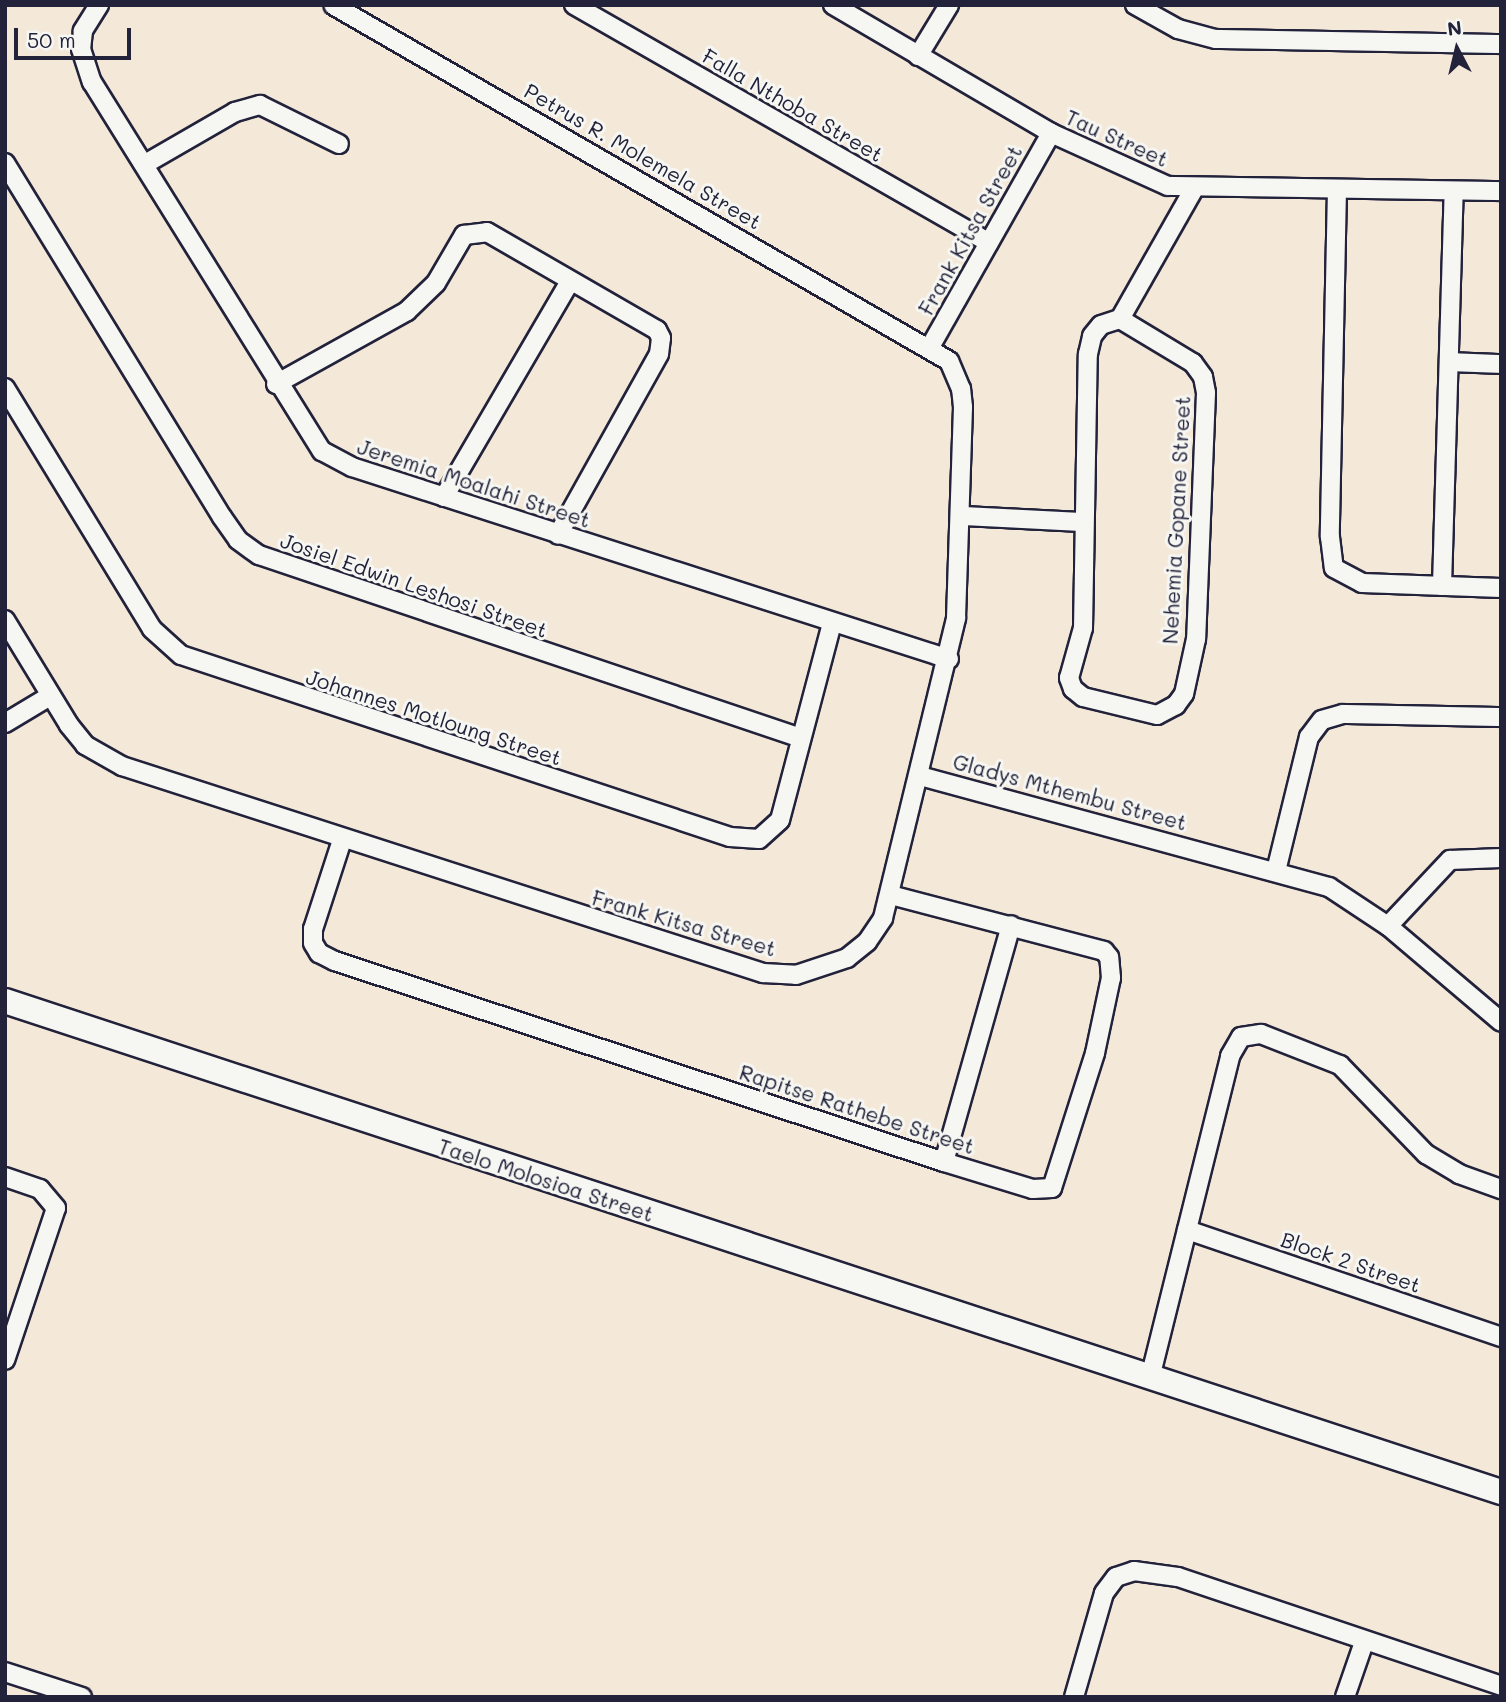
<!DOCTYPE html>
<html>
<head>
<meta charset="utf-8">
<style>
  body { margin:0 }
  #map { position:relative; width:1506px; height:1702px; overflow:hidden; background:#f4e8d9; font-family:Mali,sans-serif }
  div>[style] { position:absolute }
  .roads { filter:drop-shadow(2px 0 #22223b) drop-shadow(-2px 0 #22223b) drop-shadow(0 2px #22223b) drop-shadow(0 -2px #22223b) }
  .street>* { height:18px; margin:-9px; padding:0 9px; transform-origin:9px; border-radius:9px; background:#f6f6f2 }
  .secondary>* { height:24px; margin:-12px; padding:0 12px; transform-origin:12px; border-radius:12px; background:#f6f6f2 }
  span { translate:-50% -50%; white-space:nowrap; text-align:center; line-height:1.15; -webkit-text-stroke:6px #f6f6f2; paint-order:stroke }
  .street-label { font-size:21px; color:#22223b }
  .frame { position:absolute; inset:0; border:7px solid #22223b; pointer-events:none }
  .north { position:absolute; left:1422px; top:14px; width:70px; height:70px; -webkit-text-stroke:5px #f6f6f2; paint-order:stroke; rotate:353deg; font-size:19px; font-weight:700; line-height:28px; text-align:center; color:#22223b }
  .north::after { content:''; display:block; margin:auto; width:24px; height:32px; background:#22223b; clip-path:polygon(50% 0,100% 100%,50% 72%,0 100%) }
  .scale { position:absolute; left:14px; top:28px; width:117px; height:32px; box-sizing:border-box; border:4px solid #22223b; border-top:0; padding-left:9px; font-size:21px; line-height:24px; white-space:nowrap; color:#22223b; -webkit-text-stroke:5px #f6f6f2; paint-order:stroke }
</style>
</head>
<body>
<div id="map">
  <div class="roads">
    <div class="street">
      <i style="left:99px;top:5px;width:31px;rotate:122deg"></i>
      <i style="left:83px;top:31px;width:18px;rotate:96deg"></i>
      <i style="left:81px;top:49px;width:35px;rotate:72deg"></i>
      <i style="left:92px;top:82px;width:435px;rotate:58.1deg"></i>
      <i style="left:322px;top:451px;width:34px;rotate:28deg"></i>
      <i style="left:352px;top:467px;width:627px;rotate:17.83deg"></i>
      <i style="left:574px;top:5px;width:478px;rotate:29.8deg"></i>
      <i style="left:833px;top:5px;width:253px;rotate:30.4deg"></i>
      <i style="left:1051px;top:133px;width:128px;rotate:24.4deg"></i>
      <i style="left:1168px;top:186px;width:333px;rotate:0.9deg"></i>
      <i style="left:1135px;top:5px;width:49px;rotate:29.2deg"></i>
      <i style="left:1178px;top:29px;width:39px;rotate:15deg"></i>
      <i style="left:1216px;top:39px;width:285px;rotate:1deg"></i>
      <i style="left:918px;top:56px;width:60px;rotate:-58.7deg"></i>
      <i style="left:5px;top:163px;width:415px;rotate:58.5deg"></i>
      <i style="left:222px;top:517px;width:28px;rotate:55deg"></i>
      <i style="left:238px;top:540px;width:26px;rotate:36deg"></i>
      <i style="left:259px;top:555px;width:572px;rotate:18.66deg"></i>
      <i style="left:145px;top:164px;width:104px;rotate:-30deg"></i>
      <i style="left:235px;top:112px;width:26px;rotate:-16deg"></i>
      <i style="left:260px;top:105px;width:88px;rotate:26.3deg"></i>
      <i style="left:1337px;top:189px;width:348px;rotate:91.2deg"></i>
      <i style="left:1330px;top:537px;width:31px;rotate:83deg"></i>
      <i style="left:1334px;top:568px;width:32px;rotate:28deg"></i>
      <i style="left:1362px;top:583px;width:139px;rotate:2.1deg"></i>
      <i style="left:1120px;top:319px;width:85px;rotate:31.1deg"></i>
      <i style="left:1193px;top:363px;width:17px;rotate:54deg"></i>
      <i style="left:1203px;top:377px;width:16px;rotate:79deg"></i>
      <i style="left:1206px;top:393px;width:246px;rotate:92.3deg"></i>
      <i style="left:1196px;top:639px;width:56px;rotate:102.3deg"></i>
      <i style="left:1184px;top:694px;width:14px;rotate:126deg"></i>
      <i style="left:1176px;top:705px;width:21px;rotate:152deg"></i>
      <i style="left:1157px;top:715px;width:76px;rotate:-166.3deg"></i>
      <i style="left:1083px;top:697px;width:13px;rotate:-141deg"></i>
      <i style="left:1073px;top:689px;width:12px;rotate:-110deg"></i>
      <i style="left:1069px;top:678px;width:52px;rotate:-74.4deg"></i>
      <i style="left:1083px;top:628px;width:274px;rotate:-89deg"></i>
      <i style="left:1088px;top:354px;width:18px;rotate:-77deg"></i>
      <i style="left:1092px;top:336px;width:14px;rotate:-51deg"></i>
      <i style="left:1101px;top:325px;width:20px;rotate:-18deg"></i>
      <i style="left:1120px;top:319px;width:150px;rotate:-60.4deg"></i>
      <i style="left:930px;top:347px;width:246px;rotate:-60.5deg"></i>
      <i style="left:1451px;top:362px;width:50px;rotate:2.3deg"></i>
      <i style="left:276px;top:384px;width:150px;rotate:-29.1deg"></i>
      <i style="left:407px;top:311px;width:40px;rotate:-44deg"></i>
      <i style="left:436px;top:283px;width:56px;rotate:-59.7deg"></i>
      <i style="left:464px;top:235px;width:23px;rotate:-7deg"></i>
      <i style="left:487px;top:232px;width:196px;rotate:30deg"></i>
      <i style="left:657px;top:330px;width:9px;rotate:63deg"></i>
      <i style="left:661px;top:338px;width:16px;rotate:97deg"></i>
      <i style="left:659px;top:354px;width:207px;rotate:119.2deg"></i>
      <i style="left:5px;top:388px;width:282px;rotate:58.6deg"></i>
      <i style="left:152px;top:629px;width:39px;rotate:42deg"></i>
      <i style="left:181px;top:655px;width:578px;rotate:18.34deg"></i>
      <i style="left:730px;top:837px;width:29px;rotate:4deg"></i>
      <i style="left:759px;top:839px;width:28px;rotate:-42deg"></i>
      <i style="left:780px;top:820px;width:204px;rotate:-75.2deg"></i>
      <i style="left:444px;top:497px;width:250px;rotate:-59.7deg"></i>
      <i style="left:963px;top:516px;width:119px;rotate:2.9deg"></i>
      <i style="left:1442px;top:586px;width:395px;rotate:-88.3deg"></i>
      <i style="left:5px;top:620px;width:123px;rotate:58.6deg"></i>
      <i style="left:69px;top:725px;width:26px;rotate:51deg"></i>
      <i style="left:85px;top:745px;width:43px;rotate:29.6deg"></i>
      <i style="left:122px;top:766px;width:674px;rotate:17.9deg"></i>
      <i style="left:763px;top:973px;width:33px;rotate:3deg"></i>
      <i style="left:796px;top:975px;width:54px;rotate:-18.4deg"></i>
      <i style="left:847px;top:958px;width:26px;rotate:-39deg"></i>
      <i style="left:867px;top:942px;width:29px;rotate:-56deg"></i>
      <i style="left:883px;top:918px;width:309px;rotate:-76.3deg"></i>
      <i style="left:956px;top:618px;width:211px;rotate:-88.1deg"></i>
      <i style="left:963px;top:407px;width:18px;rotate:-96deg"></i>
      <i style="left:961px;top:389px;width:30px;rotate:-113deg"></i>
      <i style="left:949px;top:361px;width:711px;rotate:-149.98deg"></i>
      <i style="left:5px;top:723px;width:52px;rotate:-31deg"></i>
      <i style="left:920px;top:776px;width:424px;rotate:15.2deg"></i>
      <i style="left:1329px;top:887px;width:71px;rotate:33.5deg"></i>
      <i style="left:1388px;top:926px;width:148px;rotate:40.3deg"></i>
      <i style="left:342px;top:840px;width:94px;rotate:108deg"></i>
      <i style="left:313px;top:929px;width:14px;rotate:90deg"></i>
      <i style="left:313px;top:943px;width:12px;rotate:59deg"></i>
      <i style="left:319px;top:953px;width:18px;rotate:27deg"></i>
      <i style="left:335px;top:961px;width:641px;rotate:18.27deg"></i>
      <i style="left:944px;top:1162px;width:93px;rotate:16.9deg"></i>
      <i style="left:1033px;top:1189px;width:19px;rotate:-3deg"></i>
      <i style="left:1052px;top:1188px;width:142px;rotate:-72.3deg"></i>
      <i style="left:1095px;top:1053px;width:77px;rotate:-78deg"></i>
      <i style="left:1111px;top:978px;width:21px;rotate:-95deg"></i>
      <i style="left:1109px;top:957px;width:8px;rotate:-130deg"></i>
      <i style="left:1104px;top:951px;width:220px;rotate:-165.3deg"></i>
      <i style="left:1276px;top:871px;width:138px;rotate:-76.2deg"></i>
      <i style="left:1309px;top:737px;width:21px;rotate:-53deg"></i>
      <i style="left:1322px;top:720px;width:22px;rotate:-16deg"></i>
      <i style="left:1343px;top:714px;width:158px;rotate:1.1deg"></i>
      <i style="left:1388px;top:926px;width:91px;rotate:-46.8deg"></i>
      <i style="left:1450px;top:860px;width:51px;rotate:-2.2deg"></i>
      <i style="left:944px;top:1162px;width:246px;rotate:-74.2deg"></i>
      <i style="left:5px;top:1177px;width:37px;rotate:19deg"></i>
      <i style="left:40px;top:1189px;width:25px;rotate:50deg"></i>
      <i style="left:56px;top:1208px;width:160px;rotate:108.5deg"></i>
      <i style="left:1187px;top:1230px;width:332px;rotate:18.8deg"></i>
      <i style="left:1150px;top:1378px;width:332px;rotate:-76deg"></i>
      <i style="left:1230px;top:1056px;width:22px;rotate:-60deg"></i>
      <i style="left:1241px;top:1037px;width:20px;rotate:-9deg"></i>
      <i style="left:1261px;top:1034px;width:85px;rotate:21.4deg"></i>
      <i style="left:1340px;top:1065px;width:124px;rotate:46deg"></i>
      <i style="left:1426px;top:1154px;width:39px;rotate:31deg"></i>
      <i style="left:1459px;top:1174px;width:45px;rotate:19.7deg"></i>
      <i style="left:5px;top:1672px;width:81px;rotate:18deg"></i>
      <i style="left:1074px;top:1697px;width:108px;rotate:-73.9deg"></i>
      <i style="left:1104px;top:1593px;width:20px;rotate:-53deg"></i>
      <i style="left:1116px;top:1577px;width:19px;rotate:-18deg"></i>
      <i style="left:1134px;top:1571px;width:44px;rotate:7.8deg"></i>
      <i style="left:1178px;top:1577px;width:341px;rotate:18.6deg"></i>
      <i style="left:1345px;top:1697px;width:58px;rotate:-70.9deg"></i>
    </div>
    <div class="secondary">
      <i style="left:5px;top:1001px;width:1575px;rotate:18.17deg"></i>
    </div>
  </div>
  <div class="street-label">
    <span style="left:793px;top:105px;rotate:30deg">Falla Nthoba Street</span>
    <span style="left:1117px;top:138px;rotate:24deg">Tau Street</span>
    <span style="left:643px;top:156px;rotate:30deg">Petrus R. Molemela Street</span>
    <span style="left:970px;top:230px;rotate:-61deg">Frank Kitsa Street</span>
    <span style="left:474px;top:483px;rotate:18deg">Jeremia Moalahi Street</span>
    <span style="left:1176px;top:520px;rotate:-87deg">Nehemia Gopane Street</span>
    <span style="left:414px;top:585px;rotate:19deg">Josiel Edwin Leshosi Street</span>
    <span style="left:434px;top:717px;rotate:18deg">Johannes Motloung Street</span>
    <span style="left:1070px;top:792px;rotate:15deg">Gladys Mthembu Street</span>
    <span style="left:684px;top:923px;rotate:16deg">Frank Kitsa Street</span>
    <span style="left:857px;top:1109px;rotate:18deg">Rapitse Rathebe Street</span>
    <span style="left:546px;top:1180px;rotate:18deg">Taelo Molosioa Street</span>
    <span style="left:1351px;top:1262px;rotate:19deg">Block 2 Street</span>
  </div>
  <div class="frame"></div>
  <div class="north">N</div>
  <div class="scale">50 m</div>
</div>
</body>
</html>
